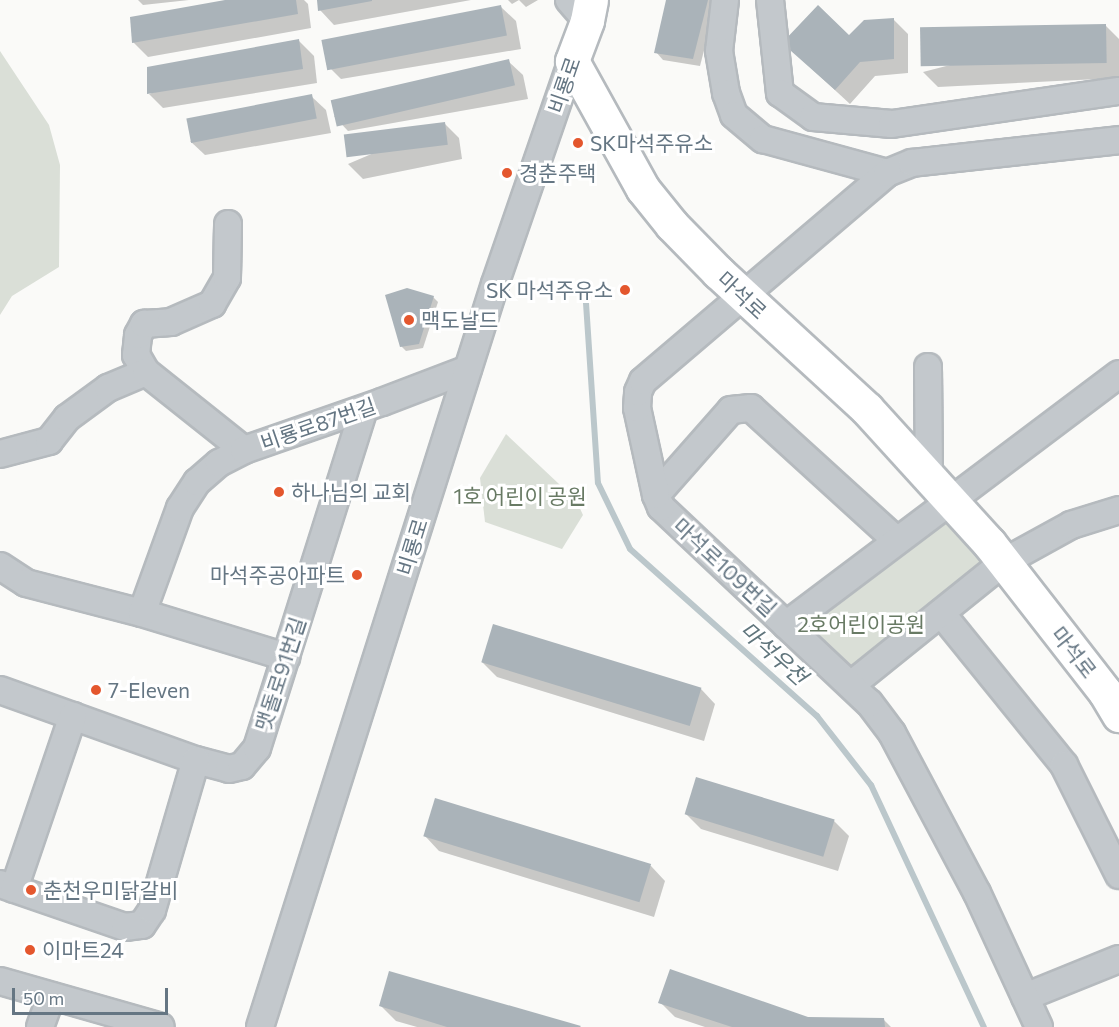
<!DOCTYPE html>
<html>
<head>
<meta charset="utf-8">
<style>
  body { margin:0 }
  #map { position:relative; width:1119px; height:1027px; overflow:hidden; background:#fafaf8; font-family:Commissioner,"Noto Sans KR",sans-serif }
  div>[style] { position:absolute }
  .green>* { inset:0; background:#dadfd7 }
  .shadow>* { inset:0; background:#0003 }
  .stream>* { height:6px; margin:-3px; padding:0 3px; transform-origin:3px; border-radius:3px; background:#bbc7cb }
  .building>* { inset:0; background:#aab3b9; transform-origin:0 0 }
  .roads { filter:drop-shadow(2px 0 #b5babe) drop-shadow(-2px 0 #b5babe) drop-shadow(0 2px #b5babe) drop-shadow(0 -2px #b5babe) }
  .minor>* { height:26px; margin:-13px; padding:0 13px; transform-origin:13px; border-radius:13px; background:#c3c8cc }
  .major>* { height:33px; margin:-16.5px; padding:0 16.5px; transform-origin:16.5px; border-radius:16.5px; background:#fff }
  .dots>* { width:16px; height:16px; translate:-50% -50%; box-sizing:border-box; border:3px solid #fff; border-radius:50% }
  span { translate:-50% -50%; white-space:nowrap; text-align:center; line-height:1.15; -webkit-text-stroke:6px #fff; paint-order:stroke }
  .street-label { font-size:21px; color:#657683 }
  .poi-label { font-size:21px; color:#657683 }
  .left { translate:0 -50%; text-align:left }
  .right { translate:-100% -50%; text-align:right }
  .park-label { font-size:21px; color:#687a64 }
  .water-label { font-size:22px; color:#60757c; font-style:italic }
  .scale { position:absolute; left:12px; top:988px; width:156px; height:27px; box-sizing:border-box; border:3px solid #657683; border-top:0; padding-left:8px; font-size:18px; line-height:21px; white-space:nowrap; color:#657683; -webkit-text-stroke:4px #fff; paint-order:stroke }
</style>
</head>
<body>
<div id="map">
  <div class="green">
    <i style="clip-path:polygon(0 51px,49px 125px,60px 165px,59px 267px,12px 296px,0 315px)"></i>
    <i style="clip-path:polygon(506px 434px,576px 500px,583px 515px,562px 549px,485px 522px,480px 478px)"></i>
    <i style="clip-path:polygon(943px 513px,994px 557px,855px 678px,801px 621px)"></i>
  </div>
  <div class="shadow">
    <i style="clip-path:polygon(138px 0,189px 0,143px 5px)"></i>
    <i style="clip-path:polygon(233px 0,304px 0,308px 4px,311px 28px,148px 57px,133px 42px)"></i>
    <i style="clip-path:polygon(319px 0,471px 0,334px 25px,320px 10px)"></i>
    <i style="clip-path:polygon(508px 0,538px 0,526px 7px,519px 0,512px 4px)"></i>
    <i style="clip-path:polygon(668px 0,717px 0,700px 66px,663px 60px,656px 52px)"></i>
    <i style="clip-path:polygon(501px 7px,516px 21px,521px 49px,341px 79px,326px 64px)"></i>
    <i style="clip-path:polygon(894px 20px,908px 34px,908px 73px,875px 76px,850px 104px,799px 57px)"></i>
    <i style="clip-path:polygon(1105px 25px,1119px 39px,1119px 78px,938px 87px,923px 72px)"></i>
    <i style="clip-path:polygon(299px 41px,314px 56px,317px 83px,163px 108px,149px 94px)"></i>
    <i style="clip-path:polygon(508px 61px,523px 75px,528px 99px,348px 131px,334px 116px)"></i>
    <i style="clip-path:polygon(311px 96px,326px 110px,331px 133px,205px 155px,190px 141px)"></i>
    <i style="clip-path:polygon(444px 123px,459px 138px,462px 159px,363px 179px,348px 164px)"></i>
    <i style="clip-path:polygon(433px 297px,438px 302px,423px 348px,406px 351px,401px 346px)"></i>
    <i style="clip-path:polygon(494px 626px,701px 689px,715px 704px,704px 741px,497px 677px,482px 662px)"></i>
    <i style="clip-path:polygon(686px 814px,834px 821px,849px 836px,838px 871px,701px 829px)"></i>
    <i style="clip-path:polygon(425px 836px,651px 866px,665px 881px,654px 917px,439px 851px)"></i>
    <i style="clip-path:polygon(660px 1002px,807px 1018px,884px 1020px,891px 1027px,705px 1027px,675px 1017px)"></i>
    <i style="clip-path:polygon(381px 1006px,577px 1027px,417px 1027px,396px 1021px)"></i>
  </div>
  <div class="stream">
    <i style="left:586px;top:303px;width:180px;rotate:86.2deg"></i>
    <i style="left:598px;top:483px;width:73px;rotate:64.1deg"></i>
    <i style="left:630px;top:549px;width:251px;rotate:41.8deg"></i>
    <i style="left:817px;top:716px;width:88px;rotate:52deg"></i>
    <i style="left:871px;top:785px;width:267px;rotate:65deg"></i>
  </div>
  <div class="building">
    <i style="clip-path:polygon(225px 0,296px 0,298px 14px,132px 43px,130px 17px)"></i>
    <i style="clip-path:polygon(317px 0,372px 0,372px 1px,318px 11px)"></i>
    <i style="clip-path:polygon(666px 0,708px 0,693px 59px,654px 53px)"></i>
    <i style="left:501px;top:5px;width:31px;height:183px;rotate:79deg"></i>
    <i style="clip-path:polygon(818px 5px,849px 35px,864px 20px,894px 18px,894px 59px,860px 62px,835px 90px,782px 43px)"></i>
    <i style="left:1106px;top:24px;width:39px;height:186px;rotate:89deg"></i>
    <i style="clip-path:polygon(299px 39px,303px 69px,147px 94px,147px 67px)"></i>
    <i style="left:509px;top:59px;width:27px;height:183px;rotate:77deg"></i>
    <i style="left:312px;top:94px;width:25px;height:128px;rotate:79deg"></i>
    <i style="left:445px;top:122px;width:23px;height:102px;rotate:83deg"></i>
    <i style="clip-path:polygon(407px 288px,434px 296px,419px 344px,400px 347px,385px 295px)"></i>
    <i style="left:493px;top:624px;width:218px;height:40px;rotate:17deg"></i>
    <i style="left:696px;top:777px;width:145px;height:39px;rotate:17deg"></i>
    <i style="left:435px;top:798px;width:226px;height:40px;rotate:17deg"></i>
    <i style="clip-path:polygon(670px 969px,808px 1017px,884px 1018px,885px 1027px,732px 1027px,658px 1003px)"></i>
    <i style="clip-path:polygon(389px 971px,581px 1026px,580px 1027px,447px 1027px,379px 1006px)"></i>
  </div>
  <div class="roads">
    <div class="minor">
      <i style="left:569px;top:0;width:28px;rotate:49deg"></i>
      <i style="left:725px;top:0;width:51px;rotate:96.7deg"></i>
      <i style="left:719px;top:51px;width:43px;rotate:80.5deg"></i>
      <i style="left:726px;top:93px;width:23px;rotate:70deg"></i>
      <i style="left:734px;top:115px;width:38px;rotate:40deg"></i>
      <i style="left:763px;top:139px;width:129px;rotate:15.3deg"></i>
      <i style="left:770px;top:0;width:94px;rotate:83.9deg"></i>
      <i style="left:780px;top:93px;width:41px;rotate:36deg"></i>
      <i style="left:813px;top:117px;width:79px;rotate:5.1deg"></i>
      <i style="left:892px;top:124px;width:229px;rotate:-8.3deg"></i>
      <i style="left:928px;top:367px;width:110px;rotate:89.5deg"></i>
      <i style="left:146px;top:372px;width:20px;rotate:-120deg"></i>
      <i style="left:136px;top:355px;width:20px;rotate:-84deg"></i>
      <i style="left:138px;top:335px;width:13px;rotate:-61deg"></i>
      <i style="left:144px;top:324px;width:27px;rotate:-4deg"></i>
      <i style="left:171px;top:322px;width:45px;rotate:-23.7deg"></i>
      <i style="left:212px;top:304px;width:30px;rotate:-60deg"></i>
      <i style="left:227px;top:278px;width:54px;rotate:-88.9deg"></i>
      <i style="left:0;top:454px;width:51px;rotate:-14.9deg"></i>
      <i style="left:49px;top:441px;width:29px;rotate:-52deg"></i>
      <i style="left:67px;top:418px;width:51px;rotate:-36.2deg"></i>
      <i style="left:108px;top:388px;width:41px;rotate:-22.8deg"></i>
      <i style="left:146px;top:372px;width:125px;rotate:38.5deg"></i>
      <i style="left:656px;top:495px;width:113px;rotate:-48.6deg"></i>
      <i style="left:731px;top:410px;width:20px;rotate:-6deg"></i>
      <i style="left:751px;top:408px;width:197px;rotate:42.3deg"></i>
      <i style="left:0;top:566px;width:31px;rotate:33deg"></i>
      <i style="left:26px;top:583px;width:120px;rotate:14.5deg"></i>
      <i style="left:142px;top:613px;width:151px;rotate:17deg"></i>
      <i style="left:142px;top:613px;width:112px;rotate:-70.1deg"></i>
      <i style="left:180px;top:508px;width:31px;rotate:-57deg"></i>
      <i style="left:197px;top:482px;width:29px;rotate:-41deg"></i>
      <i style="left:219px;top:463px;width:28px;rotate:-27deg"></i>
      <i style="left:244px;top:450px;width:146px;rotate:-19.2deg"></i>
      <i style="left:382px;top:402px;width:92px;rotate:-21deg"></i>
      <i style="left:941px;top:613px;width:196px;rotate:51deg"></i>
      <i style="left:1064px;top:765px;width:123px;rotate:63.4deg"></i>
      <i style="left:786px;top:625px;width:417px;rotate:-37deg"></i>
      <i style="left:851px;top:685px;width:196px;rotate:-38.8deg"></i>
      <i style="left:1004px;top:562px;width:77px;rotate:-28.9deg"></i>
      <i style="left:1071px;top:525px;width:50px;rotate:-17.4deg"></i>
      <i style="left:0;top:690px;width:208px;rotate:19.7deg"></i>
      <i style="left:196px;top:760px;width:34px;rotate:15deg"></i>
      <i style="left:229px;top:769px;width:13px;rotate:-13deg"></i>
      <i style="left:242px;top:766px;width:23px;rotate:-50deg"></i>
      <i style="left:257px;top:748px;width:355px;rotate:-72.5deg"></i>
      <i style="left:0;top:884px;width:132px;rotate:19deg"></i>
      <i style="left:125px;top:927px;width:17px;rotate:-7deg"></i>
      <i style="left:142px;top:925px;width:18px;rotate:-56deg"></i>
      <i style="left:152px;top:910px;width:156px;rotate:-73.7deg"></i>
      <i style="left:14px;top:889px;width:183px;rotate:-71.2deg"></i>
      <i style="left:0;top:981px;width:167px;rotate:15.9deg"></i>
      <i style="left:1025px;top:997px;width:101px;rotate:-22deg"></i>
      <i style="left:40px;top:1027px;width:33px;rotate:-70deg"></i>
      <i style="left:260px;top:1027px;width:779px;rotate:-72.45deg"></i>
      <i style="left:495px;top:284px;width:236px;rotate:-71deg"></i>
      <i style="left:1039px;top:1027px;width:148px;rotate:-114.8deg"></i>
      <i style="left:977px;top:893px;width:181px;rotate:-118deg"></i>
      <i style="left:892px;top:733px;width:38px;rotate:-127deg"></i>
      <i style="left:869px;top:703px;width:286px;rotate:-136.7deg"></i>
      <i style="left:661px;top:507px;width:13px;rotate:-113deg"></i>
      <i style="left:656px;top:495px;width:89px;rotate:-102.3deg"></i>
      <i style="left:637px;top:408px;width:16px;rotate:-86deg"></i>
      <i style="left:638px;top:392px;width:12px;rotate:-66deg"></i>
      <i style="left:643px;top:381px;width:321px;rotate:-40.4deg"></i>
      <i style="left:887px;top:173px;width:27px;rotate:-22deg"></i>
      <i style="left:912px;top:163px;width:208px;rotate:-6.3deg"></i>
    </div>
    <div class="major">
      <i style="left:591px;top:0;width:21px;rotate:101deg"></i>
      <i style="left:587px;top:21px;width:43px;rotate:110.6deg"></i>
      <i style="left:572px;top:61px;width:146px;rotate:61deg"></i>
      <i style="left:643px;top:189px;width:46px;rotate:51.1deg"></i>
      <i style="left:672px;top:225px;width:66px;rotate:45.6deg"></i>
      <i style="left:718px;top:272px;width:202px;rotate:42.6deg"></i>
      <i style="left:867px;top:409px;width:181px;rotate:47.7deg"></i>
      <i style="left:989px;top:543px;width:189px;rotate:52.1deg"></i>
      <i style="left:1105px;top:692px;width:27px;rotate:59deg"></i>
    </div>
  </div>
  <div class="dots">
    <i style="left:578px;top:143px;background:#e4572e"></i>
    <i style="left:507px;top:173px;background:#e4572e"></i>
    <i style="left:625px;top:290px;background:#e4572e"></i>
    <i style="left:409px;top:320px;background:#e4572e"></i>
    <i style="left:279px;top:492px;background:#e4572e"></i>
    <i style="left:357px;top:575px;background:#e4572e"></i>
    <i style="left:96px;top:690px;background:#e4572e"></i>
    <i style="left:31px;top:890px;background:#e4572e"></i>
    <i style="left:30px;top:950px;background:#e4572e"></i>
  </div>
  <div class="street-label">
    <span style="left:564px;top:85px;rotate:-71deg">비룡로</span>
    <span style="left:742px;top:295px;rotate:43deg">마석로</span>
    <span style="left:318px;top:424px;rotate:-19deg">비룡로87번길</span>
    <span style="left:412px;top:547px;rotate:-73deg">비룡로</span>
    <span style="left:725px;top:567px;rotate:43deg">마석로109번길</span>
    <span style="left:1074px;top:652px;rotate:52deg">마석로</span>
    <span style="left:280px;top:674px;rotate:-72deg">맷돌로91번길</span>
  </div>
  <div class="poi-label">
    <span class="left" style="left:590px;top:143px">SK마석주유소</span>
    <span class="left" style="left:519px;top:173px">경춘주택</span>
    <span class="right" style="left:613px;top:290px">SK 마석주유소</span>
    <span class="left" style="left:421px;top:320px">맥도날드</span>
    <span class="left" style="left:291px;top:492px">하나님의 교회</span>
    <span class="right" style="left:345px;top:575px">마석주공아파트</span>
    <span class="left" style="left:108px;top:690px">7-Eleven</span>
    <span class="left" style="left:43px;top:890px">춘천우미닭갈비</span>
    <span class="left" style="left:42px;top:950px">이마트24</span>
  </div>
  <div class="park-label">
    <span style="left:520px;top:496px">1호 어린이 공원</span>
    <span style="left:861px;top:624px">2호어린이공원</span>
  </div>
  <div class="water-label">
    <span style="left:774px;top:653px;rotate:42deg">마석우천</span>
  </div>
  <div class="scale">50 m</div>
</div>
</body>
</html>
